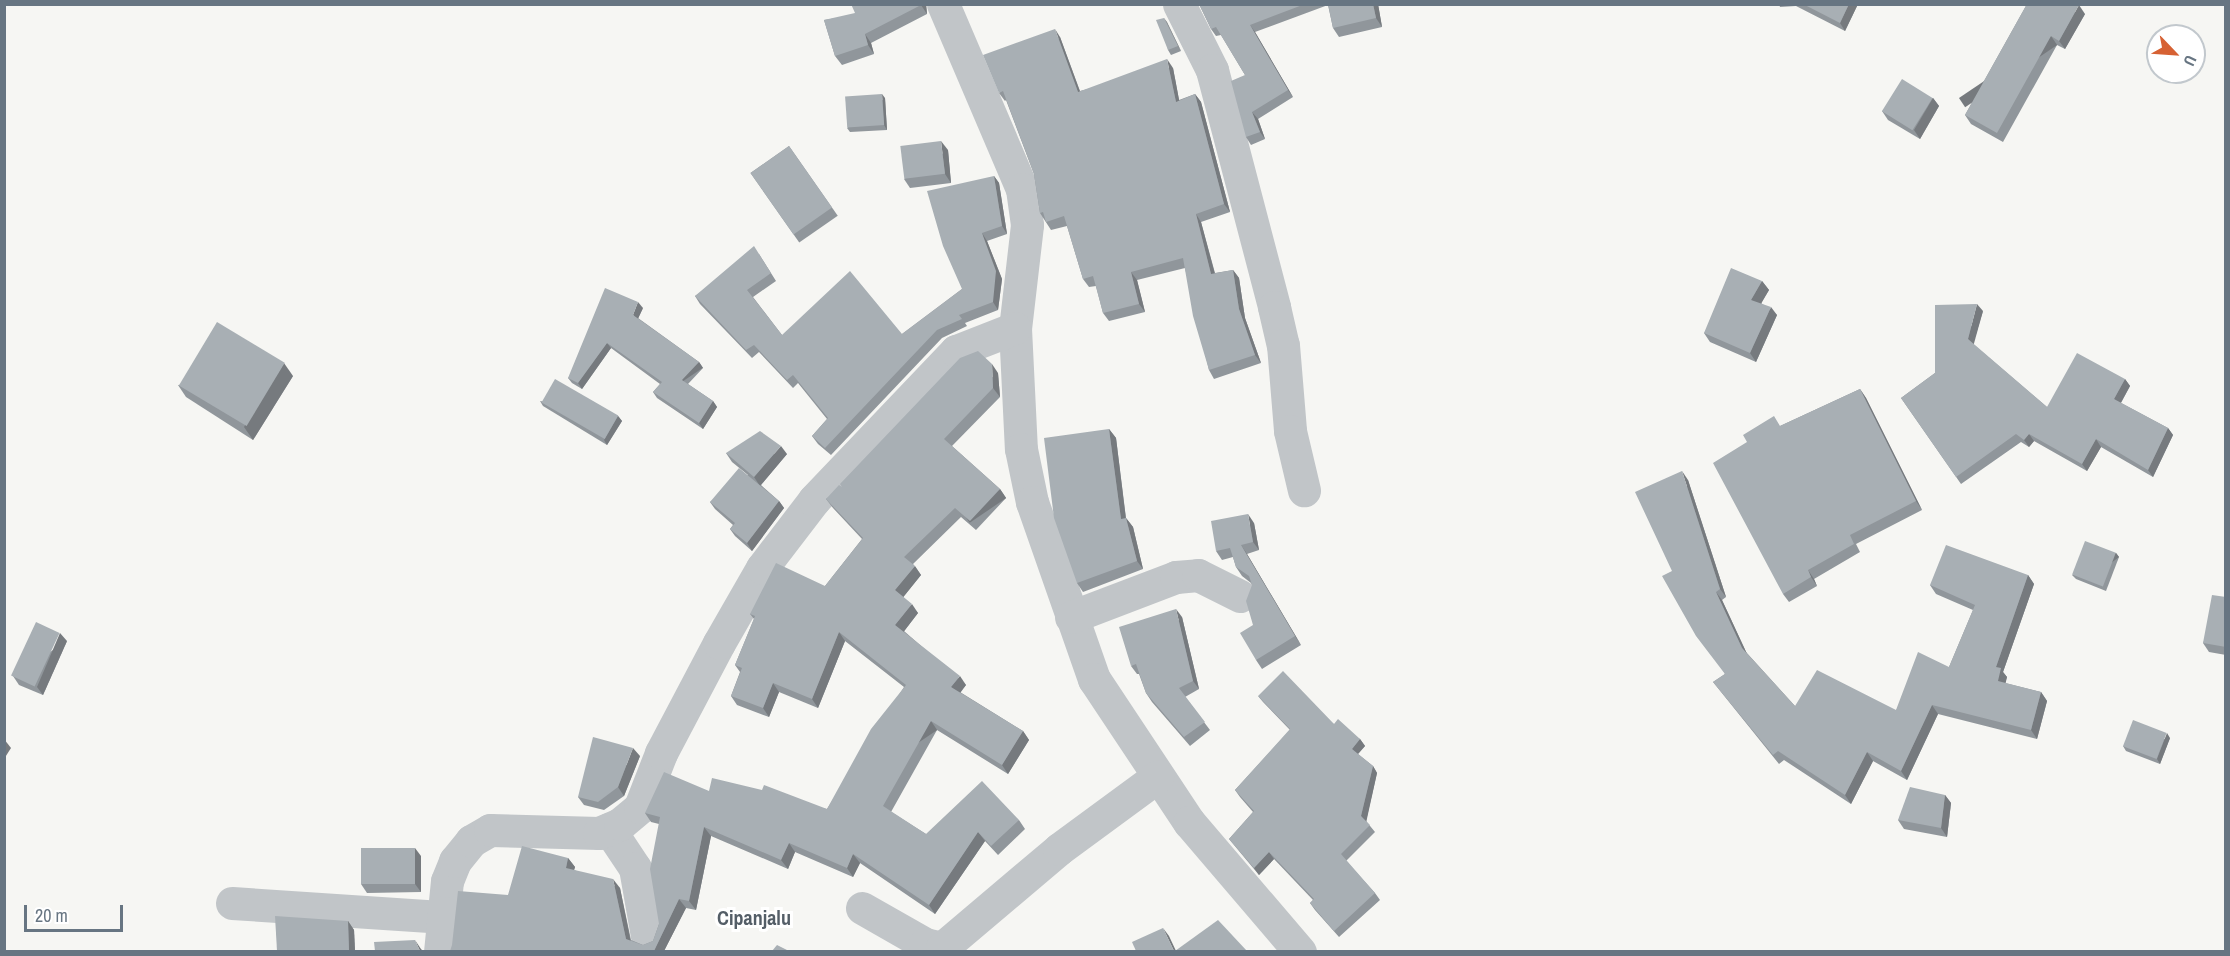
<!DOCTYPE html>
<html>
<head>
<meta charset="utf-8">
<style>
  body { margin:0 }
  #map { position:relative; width:2230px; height:956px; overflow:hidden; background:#f6f6f3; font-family:"Archivo Narrow",sans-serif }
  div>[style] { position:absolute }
  .minor>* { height:33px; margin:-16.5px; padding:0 16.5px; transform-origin:16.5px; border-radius:16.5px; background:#c1c5c8 }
  .wall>* { inset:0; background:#90969b; transform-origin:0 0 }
  .shaded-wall>* { inset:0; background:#767a7e; transform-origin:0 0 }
  .building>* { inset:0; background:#a8afb4; transform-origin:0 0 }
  span { translate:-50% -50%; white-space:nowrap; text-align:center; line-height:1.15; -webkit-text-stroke:6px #fff; paint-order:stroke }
  .quarter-label { font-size:20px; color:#545e67; font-weight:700 }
  .frame { position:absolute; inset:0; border:6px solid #677582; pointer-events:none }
  .north { position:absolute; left:2146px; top:24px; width:60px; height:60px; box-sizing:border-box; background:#fff; border:2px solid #c2c8cd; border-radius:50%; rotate:115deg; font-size:16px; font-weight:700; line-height:24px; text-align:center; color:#677582 }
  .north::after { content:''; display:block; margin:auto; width:21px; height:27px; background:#d66133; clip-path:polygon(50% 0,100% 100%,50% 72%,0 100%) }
  .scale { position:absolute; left:24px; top:905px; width:99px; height:27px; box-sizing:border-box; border:3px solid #677582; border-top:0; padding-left:8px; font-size:18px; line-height:21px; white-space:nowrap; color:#677582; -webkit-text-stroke:4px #fff; paint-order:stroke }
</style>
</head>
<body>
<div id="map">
  <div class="minor">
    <i style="left:943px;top:4px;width:201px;rotate:66.9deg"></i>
    <i style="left:1022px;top:189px;width:36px;rotate:82deg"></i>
    <i style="left:1027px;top:225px;width:104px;rotate:96.6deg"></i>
    <i style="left:1015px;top:328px;width:121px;rotate:87.2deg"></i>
    <i style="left:1021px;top:449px;width:54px;rotate:78.3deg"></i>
    <i style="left:1032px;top:502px;width:188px;rotate:70.7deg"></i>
    <i style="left:1094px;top:679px;width:172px;rotate:56.4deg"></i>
    <i style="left:1189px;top:822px;width:171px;rotate:49.5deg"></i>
    <i style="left:1179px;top:4px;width:74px;rotate:63.4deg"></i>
    <i style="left:1212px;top:70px;width:245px;rotate:75.3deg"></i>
    <i style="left:1274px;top:307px;width:39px;rotate:77deg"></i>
    <i style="left:1283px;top:345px;width:86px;rotate:85.3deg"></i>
    <i style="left:1290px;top:431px;width:61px;rotate:76.7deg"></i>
    <i style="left:1071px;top:617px;width:112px;rotate:-20.9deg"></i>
    <i style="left:1176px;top:577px;width:22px;rotate:-5deg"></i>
    <i style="left:1198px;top:575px;width:47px;rotate:26.6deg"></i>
    <i style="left:609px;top:829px;width:47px;rotate:56.3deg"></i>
    <i style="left:635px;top:868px;width:69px;rotate:80deg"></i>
    <i style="left:232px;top:903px;width:213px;rotate:3.8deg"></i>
    <i style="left:862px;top:908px;width:73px;rotate:29.7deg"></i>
    <i style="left:925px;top:944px;width:17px;rotate:13deg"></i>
    <i style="left:942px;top:948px;width:153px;rotate:-40.2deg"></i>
    <i style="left:1059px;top:849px;width:122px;rotate:-36.3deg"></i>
    <i style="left:440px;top:952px;width:71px;rotate:-84.4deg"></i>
    <i style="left:447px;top:881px;width:22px;rotate:-68deg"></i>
    <i style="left:455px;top:861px;width:26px;rotate:-51deg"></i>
    <i style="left:471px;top:841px;width:22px;rotate:-30deg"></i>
    <i style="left:490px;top:830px;width:109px;rotate:1.6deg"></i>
    <i style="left:599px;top:833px;width:23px;rotate:-23deg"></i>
    <i style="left:620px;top:824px;width:26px;rotate:-40deg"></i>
    <i style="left:640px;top:807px;width:58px;rotate:-68.7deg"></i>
    <i style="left:661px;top:753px;width:124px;rotate:-62.2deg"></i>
    <i style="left:719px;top:643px;width:86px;rotate:-60.2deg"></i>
    <i style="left:762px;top:568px;width:86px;rotate:-52.6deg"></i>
    <i style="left:814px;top:500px;width:206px;rotate:-46.4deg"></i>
    <i style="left:956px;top:351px;width:63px;rotate:-21.3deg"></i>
  </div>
  <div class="wall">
    <i style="clip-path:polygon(926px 4px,927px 14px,871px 43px,874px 54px,842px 65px,835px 56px,824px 20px)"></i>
    <i style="clip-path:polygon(1199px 4px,1378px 4px,1382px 27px,1339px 37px,1333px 28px,1328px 5px,1255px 32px,1293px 97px,1258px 119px,1265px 139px,1251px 145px,1246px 137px,1245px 75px,1221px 35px,1216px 36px,1211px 29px)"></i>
    <i style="clip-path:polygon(1779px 4px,1858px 4px,1845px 31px,1796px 6px,1780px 7px)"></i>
    <i style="clip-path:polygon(2027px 4px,2085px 14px,2065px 49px,2057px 45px,2003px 142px,1971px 124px,1965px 115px)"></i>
    <i style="clip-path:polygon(1164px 18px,1181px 51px,1171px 55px,1168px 50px)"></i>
    <i style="clip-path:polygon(1060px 37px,1080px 91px,1173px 68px,1179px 100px,1195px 94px,1201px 102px,1230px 212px,1201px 222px,1215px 273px,1233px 270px,1239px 278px,1245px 318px,1261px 363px,1214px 379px,1209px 370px,1185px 268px,1137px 280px,1145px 312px,1109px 321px,1103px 313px,1096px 286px,1089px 287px,1083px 279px,1067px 226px,1051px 230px,1040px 213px,1034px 174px,1006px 100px,1005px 101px,999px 93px)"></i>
    <i style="clip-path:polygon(885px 98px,887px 130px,850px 132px,847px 128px)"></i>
    <i style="clip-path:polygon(1933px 98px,1939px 106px,1920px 139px,1888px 120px,1882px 111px)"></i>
    <i style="left:789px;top:146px;width:85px;height:47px;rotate:55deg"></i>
    <i style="clip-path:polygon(948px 150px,951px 183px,910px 188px,904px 179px)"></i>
    <i style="clip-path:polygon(994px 176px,999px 183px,1007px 234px,987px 241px,1002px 279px,998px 310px,965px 323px,967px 326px,942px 338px,831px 455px,818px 444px,812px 436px,827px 419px,798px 383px,793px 388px,759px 352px,752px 358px,700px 304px,695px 296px,759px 254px,776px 281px,753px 297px,782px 335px,902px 334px,962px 289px)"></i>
    <i style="clip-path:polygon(1762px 281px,1769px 290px,1761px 303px,1777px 315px,1756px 362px,1710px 342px,1704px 333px)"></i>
    <i style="clip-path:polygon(643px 308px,638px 318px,699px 362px,703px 368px,688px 384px,713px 401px,717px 407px,703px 429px,657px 398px,653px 392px,660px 384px,611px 348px,582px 389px,572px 383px,568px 378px)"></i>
    <i style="clip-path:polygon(1983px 311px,1973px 344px,2047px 407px,2125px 379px,2130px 386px,2121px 403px,2168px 428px,2173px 435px,2153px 477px,2101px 447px,2087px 471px,2034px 441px,2029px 447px,2021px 442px,1961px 484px,1901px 398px,1935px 373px)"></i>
    <i style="clip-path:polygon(998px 373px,1000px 397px,952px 446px,1000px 489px,1006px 498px,976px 530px,961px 517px,913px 564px,921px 575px,903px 597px,918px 613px,904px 631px,966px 685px,960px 692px,1023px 731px,1029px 740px,1008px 774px,937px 730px,891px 812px,926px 834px,1019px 820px,1025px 829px,998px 855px,985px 841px,935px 914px,860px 863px,853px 877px,795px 852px,788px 869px,711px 836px,696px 910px,686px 908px,664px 951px,450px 951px,508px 895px,568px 858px,575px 867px,574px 870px,620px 888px,631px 940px,643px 945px,653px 941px,659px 924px,659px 824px,651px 822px,645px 813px,709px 791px,827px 809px,904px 687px,845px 641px,818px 708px,779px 692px,769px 717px,737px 705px,731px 696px,740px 672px,735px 665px,754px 619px,750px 614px,825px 586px,862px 539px,833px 508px,826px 499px)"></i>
    <i style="clip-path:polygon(293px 376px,253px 440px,186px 397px,178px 385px)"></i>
    <i style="clip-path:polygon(1860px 389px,1866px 398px,1922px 510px,1856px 544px,1860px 552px,1814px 579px,1817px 586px,1789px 602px,1783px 594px,1780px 426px)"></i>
    <i style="clip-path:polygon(540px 401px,618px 416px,622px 421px,607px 445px,543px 406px)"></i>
    <i style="clip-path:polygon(1109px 429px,1116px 438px,1126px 518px,1133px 527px,1143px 569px,1083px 592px,1077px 583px)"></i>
    <i style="clip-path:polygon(726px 453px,787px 454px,761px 485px,779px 501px,784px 508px,752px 551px,735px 536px,730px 529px,733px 525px,715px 509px,710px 502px,748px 475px,732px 462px)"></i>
    <i style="clip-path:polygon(1688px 480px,1726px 597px,1722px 600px,1746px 652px,1795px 706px,1896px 710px,1949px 667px,1973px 610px,1936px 594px,1930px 585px,2028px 575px,2034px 584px,2003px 672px,2007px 677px,2005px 683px,2041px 692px,2047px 701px,2037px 739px,1938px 714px,1907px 780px,1873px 761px,1851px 804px,1784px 760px,1779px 764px,1713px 682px,1725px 674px,1672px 571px)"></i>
    <i style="clip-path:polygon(1254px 523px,1259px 550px,1247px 554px,1301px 645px,1262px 669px,1256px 660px,1253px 625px,1252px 585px,1251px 583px,1242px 576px,1236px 567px,1233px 557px,1222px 560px,1216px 551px)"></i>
    <i style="clip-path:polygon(2116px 553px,2119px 557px,2106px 591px,2076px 579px,2072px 575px)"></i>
    <i style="clip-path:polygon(2226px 597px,2226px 655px,2209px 652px,2203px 643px)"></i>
    <i style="clip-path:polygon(1182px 617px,1199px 689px,1185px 697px,1210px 730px,1190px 746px,1152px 702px,1146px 693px,1139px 674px,1137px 674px,1131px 666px)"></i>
    <i style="clip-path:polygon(67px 641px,43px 695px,19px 685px,13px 676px)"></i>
    <i style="clip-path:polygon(1258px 696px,1334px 724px,1360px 739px,1365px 746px,1358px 754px,1373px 766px,1377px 773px,1366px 821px,1375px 832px,1346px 861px,1375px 893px,1380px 900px,1339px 937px,1315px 910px,1310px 903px,1313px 900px,1274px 859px,1259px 875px,1229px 839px,1253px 812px,1240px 797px,1235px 790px,1290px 730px,1263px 702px)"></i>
    <i style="clip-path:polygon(2170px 738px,2160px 764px,2126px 751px,2123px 746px)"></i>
    <i style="clip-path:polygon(640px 756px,624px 796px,604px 810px,584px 805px,578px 797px)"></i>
    <i style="clip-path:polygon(1945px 795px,1951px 803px,1947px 837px,1904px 829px,1898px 820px)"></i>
    <i style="clip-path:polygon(421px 856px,421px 892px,367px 893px,361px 884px)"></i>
    <i style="clip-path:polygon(348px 921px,354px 930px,355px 951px,277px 951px)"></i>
  </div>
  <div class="shaded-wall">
    <i style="clip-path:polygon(921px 4px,926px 4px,927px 14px,921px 5px)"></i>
    <i style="clip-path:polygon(1373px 4px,1378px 4px,1382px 27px,1376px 18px)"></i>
    <i style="clip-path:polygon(1849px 4px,1858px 4px,1845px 31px,1840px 23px)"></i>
    <i style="clip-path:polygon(2079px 5px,2085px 14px,2065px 49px,2059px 41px)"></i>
    <i style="clip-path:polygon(1164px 18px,1167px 22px,1181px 51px,1178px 46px)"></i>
    <i style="clip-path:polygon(1250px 25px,1255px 32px,1293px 97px,1288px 90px)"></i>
    <i style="clip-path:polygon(1055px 29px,1060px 37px,1083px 100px,1078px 92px)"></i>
    <i style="clip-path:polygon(865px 34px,871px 43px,874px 54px,868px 45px)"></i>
    <i style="left:2051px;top:36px;width:11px;height:111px;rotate:56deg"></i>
    <i style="clip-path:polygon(1167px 59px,1173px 68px,1181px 110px,1176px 102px)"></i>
    <i style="clip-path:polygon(882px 94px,885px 98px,887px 130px,884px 125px)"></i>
    <i style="clip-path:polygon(1195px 94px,1201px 102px,1230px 212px,1224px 204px)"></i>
    <i style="clip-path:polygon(1933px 98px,1939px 106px,1920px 139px,1914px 130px)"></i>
    <i style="clip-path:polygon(1252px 112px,1258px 119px,1265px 139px,1260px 132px)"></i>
    <i style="clip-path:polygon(941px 141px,948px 150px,951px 183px,945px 174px)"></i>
    <i style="clip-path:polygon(994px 176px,999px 183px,1007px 234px,1002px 226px)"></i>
    <i style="clip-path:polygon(1196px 214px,1201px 222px,1217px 282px,1211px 274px)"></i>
    <i style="clip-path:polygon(982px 233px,987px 241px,1002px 279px,998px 310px,993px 302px)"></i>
    <i style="clip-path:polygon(1233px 270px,1239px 278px,1245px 318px,1261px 363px,1255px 355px,1239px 309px)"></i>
    <i style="clip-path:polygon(1131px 272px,1137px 280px,1145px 312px,1139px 304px)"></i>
    <i style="clip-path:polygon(1762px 281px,1769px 290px,1758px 309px,1751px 300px)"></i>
    <i style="clip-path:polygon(638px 302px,643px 308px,637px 321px,633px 315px)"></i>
    <i style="clip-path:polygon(1977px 304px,1983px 311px,1973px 347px,1968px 339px)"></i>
    <i style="clip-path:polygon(1771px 307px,1777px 315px,1756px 362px,1750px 353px)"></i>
    <i style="clip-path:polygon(607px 343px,611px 348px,582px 389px,578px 383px)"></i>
    <i style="left:699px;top:362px;width:7px;height:25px;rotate:56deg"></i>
    <i style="clip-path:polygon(284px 363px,293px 376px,253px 440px,244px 427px)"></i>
    <i style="clip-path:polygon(992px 364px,998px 373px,1000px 397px,993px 388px)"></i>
    <i style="clip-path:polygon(2125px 379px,2130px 386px,2119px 406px,2114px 399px)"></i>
    <i style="clip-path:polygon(1860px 389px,1866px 398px,1922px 510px,1916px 501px)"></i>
    <i style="clip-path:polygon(713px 401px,717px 407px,703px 429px,699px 423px)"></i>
    <i style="clip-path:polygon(618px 416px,622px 421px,607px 445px,604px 440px)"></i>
    <i style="clip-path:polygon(2168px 428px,2173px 435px,2153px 477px,2148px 470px)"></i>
    <i style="clip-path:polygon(1109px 429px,1116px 438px,1127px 528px,1121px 519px)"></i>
    <i style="clip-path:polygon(2029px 434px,2034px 441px,2029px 447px,2024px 440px)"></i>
    <i style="clip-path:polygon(2096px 439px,2101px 447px,2087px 471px,2082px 464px)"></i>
    <i style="clip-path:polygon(781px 446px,787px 454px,760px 486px,754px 477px)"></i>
    <i style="clip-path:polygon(1682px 471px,1688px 480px,1726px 597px,1720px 589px)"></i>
    <i style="left:1000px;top:489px;width:11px;height:44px;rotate:56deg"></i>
    <i style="clip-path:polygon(779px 501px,784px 508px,752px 551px,747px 543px)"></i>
    <i style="clip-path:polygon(1248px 514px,1254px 523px,1259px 550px,1253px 542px)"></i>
    <i style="clip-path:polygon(1126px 518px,1133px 527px,1143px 569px,1137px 561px)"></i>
    <i style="clip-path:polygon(1241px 545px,1247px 554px,1301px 645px,1295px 636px)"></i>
    <i style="left:2116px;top:553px;width:5px;height:36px;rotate:53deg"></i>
    <i style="clip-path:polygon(915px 566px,921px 575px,901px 600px,895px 590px)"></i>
    <i style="clip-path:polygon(1808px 570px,1814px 579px,1817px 586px,1811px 577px)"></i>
    <i style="clip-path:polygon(2028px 575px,2034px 584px,2003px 672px,2007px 677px,2004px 690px,1998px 681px,1996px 667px)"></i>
    <i style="clip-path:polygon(1716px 592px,1722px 600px,1748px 656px,1742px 648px)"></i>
    <i style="clip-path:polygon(912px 604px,918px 613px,902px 634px,895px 625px)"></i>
    <i style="clip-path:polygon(1176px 609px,1182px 617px,1199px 689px,1193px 681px)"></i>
    <i style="clip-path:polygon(839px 632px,845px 641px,818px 708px,812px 699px)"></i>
    <i style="clip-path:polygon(60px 633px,67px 641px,43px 695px,37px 687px)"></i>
    <i style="clip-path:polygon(960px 676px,966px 685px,958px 696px,951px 687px)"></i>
    <i style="clip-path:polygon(773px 683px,779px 692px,769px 717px,763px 708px)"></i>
    <i style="clip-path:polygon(2041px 692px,2047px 701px,2037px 739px,2031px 730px)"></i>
    <i style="clip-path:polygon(1932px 705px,1938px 714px,1907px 780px,1901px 771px)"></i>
    <i style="left:931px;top:721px;width:11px;height:98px;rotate:56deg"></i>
    <i style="clip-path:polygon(1023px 731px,1029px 740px,1008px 774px,1002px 765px)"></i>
    <i style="clip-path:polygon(2167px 733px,2170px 738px,2160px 764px,2157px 759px)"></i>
    <i style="clip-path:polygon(4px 739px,11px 748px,4px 759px)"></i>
    <i style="clip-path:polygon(1360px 739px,1365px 746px,1357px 755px,1352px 749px)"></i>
    <i style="clip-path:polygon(633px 748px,640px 756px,624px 796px,618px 787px)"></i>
    <i style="clip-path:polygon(1867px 752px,1873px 761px,1851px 804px,1845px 795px)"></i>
    <i style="clip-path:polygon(1373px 766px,1377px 773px,1366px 823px,1361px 816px)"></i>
    <i style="clip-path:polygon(1945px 795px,1951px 803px,1947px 837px,1941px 828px)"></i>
    <i style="clip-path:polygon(704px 827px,711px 836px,696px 910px,689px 901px)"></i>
    <i style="clip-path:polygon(978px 832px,985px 841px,935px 914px,929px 905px)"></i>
    <i style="clip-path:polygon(789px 843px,795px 852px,788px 869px,781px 860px)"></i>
    <i style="clip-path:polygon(415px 848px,421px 856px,421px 892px,415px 884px)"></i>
    <i style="clip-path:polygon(1269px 852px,1274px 859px,1259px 875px,1254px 868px)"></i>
    <i style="clip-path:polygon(853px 854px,860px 863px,853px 877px,847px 868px)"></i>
    <i style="clip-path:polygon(568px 858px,575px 867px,572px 877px,566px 868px)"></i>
    <i style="clip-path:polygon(613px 879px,620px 888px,632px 948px,626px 939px)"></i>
    <i style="clip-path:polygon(679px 899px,686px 908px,664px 951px,654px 951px)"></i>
    <i style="clip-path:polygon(348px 921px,354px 930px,355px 951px,351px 951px,349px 950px)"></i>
    <i style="clip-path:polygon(1163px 928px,1169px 936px,1176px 951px,1174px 951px)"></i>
    <i style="clip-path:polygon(415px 940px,421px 949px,423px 951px,420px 951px)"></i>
  </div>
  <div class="building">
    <i style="clip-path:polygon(851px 4px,921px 4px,921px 5px,865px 34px,868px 45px,835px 56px,824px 20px,855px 13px)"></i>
    <i style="clip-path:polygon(1199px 4px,1305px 4px,1250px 25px,1288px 90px,1252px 112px,1260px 132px,1246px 137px,1231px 81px,1245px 75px,1216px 27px,1211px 29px)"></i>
    <i style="clip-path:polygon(1328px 4px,1373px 4px,1376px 18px,1333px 28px)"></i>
    <i style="clip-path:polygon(1803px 4px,1849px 4px,1840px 23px)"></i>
    <i style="clip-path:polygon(2027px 4px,2079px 5px,2059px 41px,2051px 36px,1997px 133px,1965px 115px)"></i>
    <i style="clip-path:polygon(1164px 18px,1178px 46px,1168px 50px,1156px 20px)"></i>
    <i style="clip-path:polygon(1055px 29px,1078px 92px,1167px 59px,1176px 102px,1195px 94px,1224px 204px,1196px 214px,1211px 274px,1233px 270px,1239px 309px,1255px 355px,1209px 370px,1193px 316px,1183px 258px,1131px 272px,1139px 304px,1103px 313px,1093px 276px,1083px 279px,1064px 216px,1046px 222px,1043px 212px,1040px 213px,1034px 174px,1003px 91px,999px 93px,983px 55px)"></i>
    <i style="left:1902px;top:79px;width:36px;height:38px;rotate:32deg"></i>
    <i style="left:882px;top:94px;width:31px;height:37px;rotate:86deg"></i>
    <i style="left:941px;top:141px;width:33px;height:41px;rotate:83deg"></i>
    <i style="left:789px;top:146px;width:75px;height:47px;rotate:55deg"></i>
    <i style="clip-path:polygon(994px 176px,1002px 226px,982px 233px,996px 271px,993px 302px,959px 315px,962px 319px,937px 330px,825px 448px,812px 436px,828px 418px,793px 375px,787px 380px,754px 345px,746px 350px,695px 296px,754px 246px,771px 273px,747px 290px,782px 335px,850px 271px,902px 334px,962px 289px,943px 246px,927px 191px)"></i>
    <i style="clip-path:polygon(1731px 268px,1762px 281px,1751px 300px,1771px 307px,1750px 353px,1704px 333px)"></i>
    <i style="clip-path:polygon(605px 288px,638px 302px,633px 315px,699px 362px,682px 380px,713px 401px,699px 423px,653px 392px,662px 382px,607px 343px,578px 383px,568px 378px)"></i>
    <i style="clip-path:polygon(1977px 304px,1968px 339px,2047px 407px,2077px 353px,2125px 379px,2114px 399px,2168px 428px,2148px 470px,2096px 439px,2082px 464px,2029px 434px,2024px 440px,2016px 434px,1956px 477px,1901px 398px,1935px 373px,1935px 305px)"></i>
    <i style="left:217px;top:322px;width:79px;height:74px;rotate:31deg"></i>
    <i style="clip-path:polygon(978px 351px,992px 364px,993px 388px,944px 439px,1000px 489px,970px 521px,955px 508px,904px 557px,915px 566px,895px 590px,912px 604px,895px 625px,960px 676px,951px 687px,1023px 731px,1002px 765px,931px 721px,883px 806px,926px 834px,982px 781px,1019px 820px,991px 846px,978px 832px,929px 905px,853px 854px,847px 868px,789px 843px,781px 860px,704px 827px,689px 901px,679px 899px,654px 951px,450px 951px,452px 945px,458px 891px,508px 895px,522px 846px,568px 858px,566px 868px,613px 879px,626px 939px,643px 945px,653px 941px,659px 924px,650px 869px,660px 817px,645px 813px,664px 772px,709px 791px,712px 778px,762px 790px,764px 785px,827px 809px,871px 729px,906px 685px,839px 632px,812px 699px,773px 683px,763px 708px,731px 696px,742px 668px,735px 665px,755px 616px,750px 614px,776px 563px,825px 586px,863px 538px,826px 499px,839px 485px,842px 487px,840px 484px,960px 358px)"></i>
    <i style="left:555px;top:379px;width:73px;height:27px;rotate:30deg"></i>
    <i style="clip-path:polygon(1860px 389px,1916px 501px,1850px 535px,1854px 544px,1808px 570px,1811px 577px,1783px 594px,1713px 463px,1747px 442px,1743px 435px,1774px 416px,1780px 426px)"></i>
    <i style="clip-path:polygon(1109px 429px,1121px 519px,1126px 518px,1137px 561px,1077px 583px,1054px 518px,1044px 438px)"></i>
    <i style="clip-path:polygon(760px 431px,781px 446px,754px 477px,726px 453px)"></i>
    <i style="clip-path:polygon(739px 468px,779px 501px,747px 543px,730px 529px,735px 523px,710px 502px)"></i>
    <i style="clip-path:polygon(1682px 471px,1720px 589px,1716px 592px,1742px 648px,1795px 706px,1817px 670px,1896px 710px,1918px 652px,1949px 667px,1975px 605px,1930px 585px,1946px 545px,2028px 575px,1996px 667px,2001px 668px,1998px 681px,2041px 692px,2031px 730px,1932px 705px,1901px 771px,1867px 752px,1845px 795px,1778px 751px,1773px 755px,1713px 682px,1725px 674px,1696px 636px,1662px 576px,1672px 571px,1635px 492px)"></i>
    <i style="clip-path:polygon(1248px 514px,1253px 542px,1241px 545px,1295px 636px,1256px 660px,1240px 633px,1253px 625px,1246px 601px,1252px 585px,1249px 576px,1236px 567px,1230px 548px,1216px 551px,1211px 521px)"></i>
    <i style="left:2085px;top:541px;width:33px;height:36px;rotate:21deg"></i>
    <i style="clip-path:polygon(2212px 595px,2226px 597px,2226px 647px,2203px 643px)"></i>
    <i style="clip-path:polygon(1176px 609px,1193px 681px,1179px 688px,1205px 722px,1184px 737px,1146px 693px,1136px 664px,1131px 666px,1119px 627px)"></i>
    <i style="left:36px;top:622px;width:26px;height:59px;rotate:25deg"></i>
    <i style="clip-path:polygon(1283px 671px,1334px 724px,1338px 719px,1360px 739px,1352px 749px,1373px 766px,1361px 816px,1370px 825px,1341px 854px,1375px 893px,1334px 931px,1310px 903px,1314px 899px,1269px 852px,1254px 868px,1229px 839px,1254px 811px,1235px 790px,1290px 729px,1258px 696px)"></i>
    <i style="left:2133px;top:720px;width:36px;height:28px;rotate:21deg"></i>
    <i style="clip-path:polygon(593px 737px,633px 748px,618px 787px,598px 802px,578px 797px)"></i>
    <i style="clip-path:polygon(1910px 787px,1945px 795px,1941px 828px,1898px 820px)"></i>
    <i style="left:361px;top:848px;width:54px;height:36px"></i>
    <i style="clip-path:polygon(275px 916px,348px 921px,349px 950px,321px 951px,277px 951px)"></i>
    <i style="clip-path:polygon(1218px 920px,1247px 951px,1175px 951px)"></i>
    <i style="clip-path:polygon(1163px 928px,1174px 951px,1136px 951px,1132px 942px)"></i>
    <i style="clip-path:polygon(415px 940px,420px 951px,375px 951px,374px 942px)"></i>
    <i style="clip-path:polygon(777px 945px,789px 951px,772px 951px)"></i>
  </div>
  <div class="quarter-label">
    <span style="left:754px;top:917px">Cipanjalu</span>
  </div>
  <div class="frame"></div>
  <div class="north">U</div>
  <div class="scale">20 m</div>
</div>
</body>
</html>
